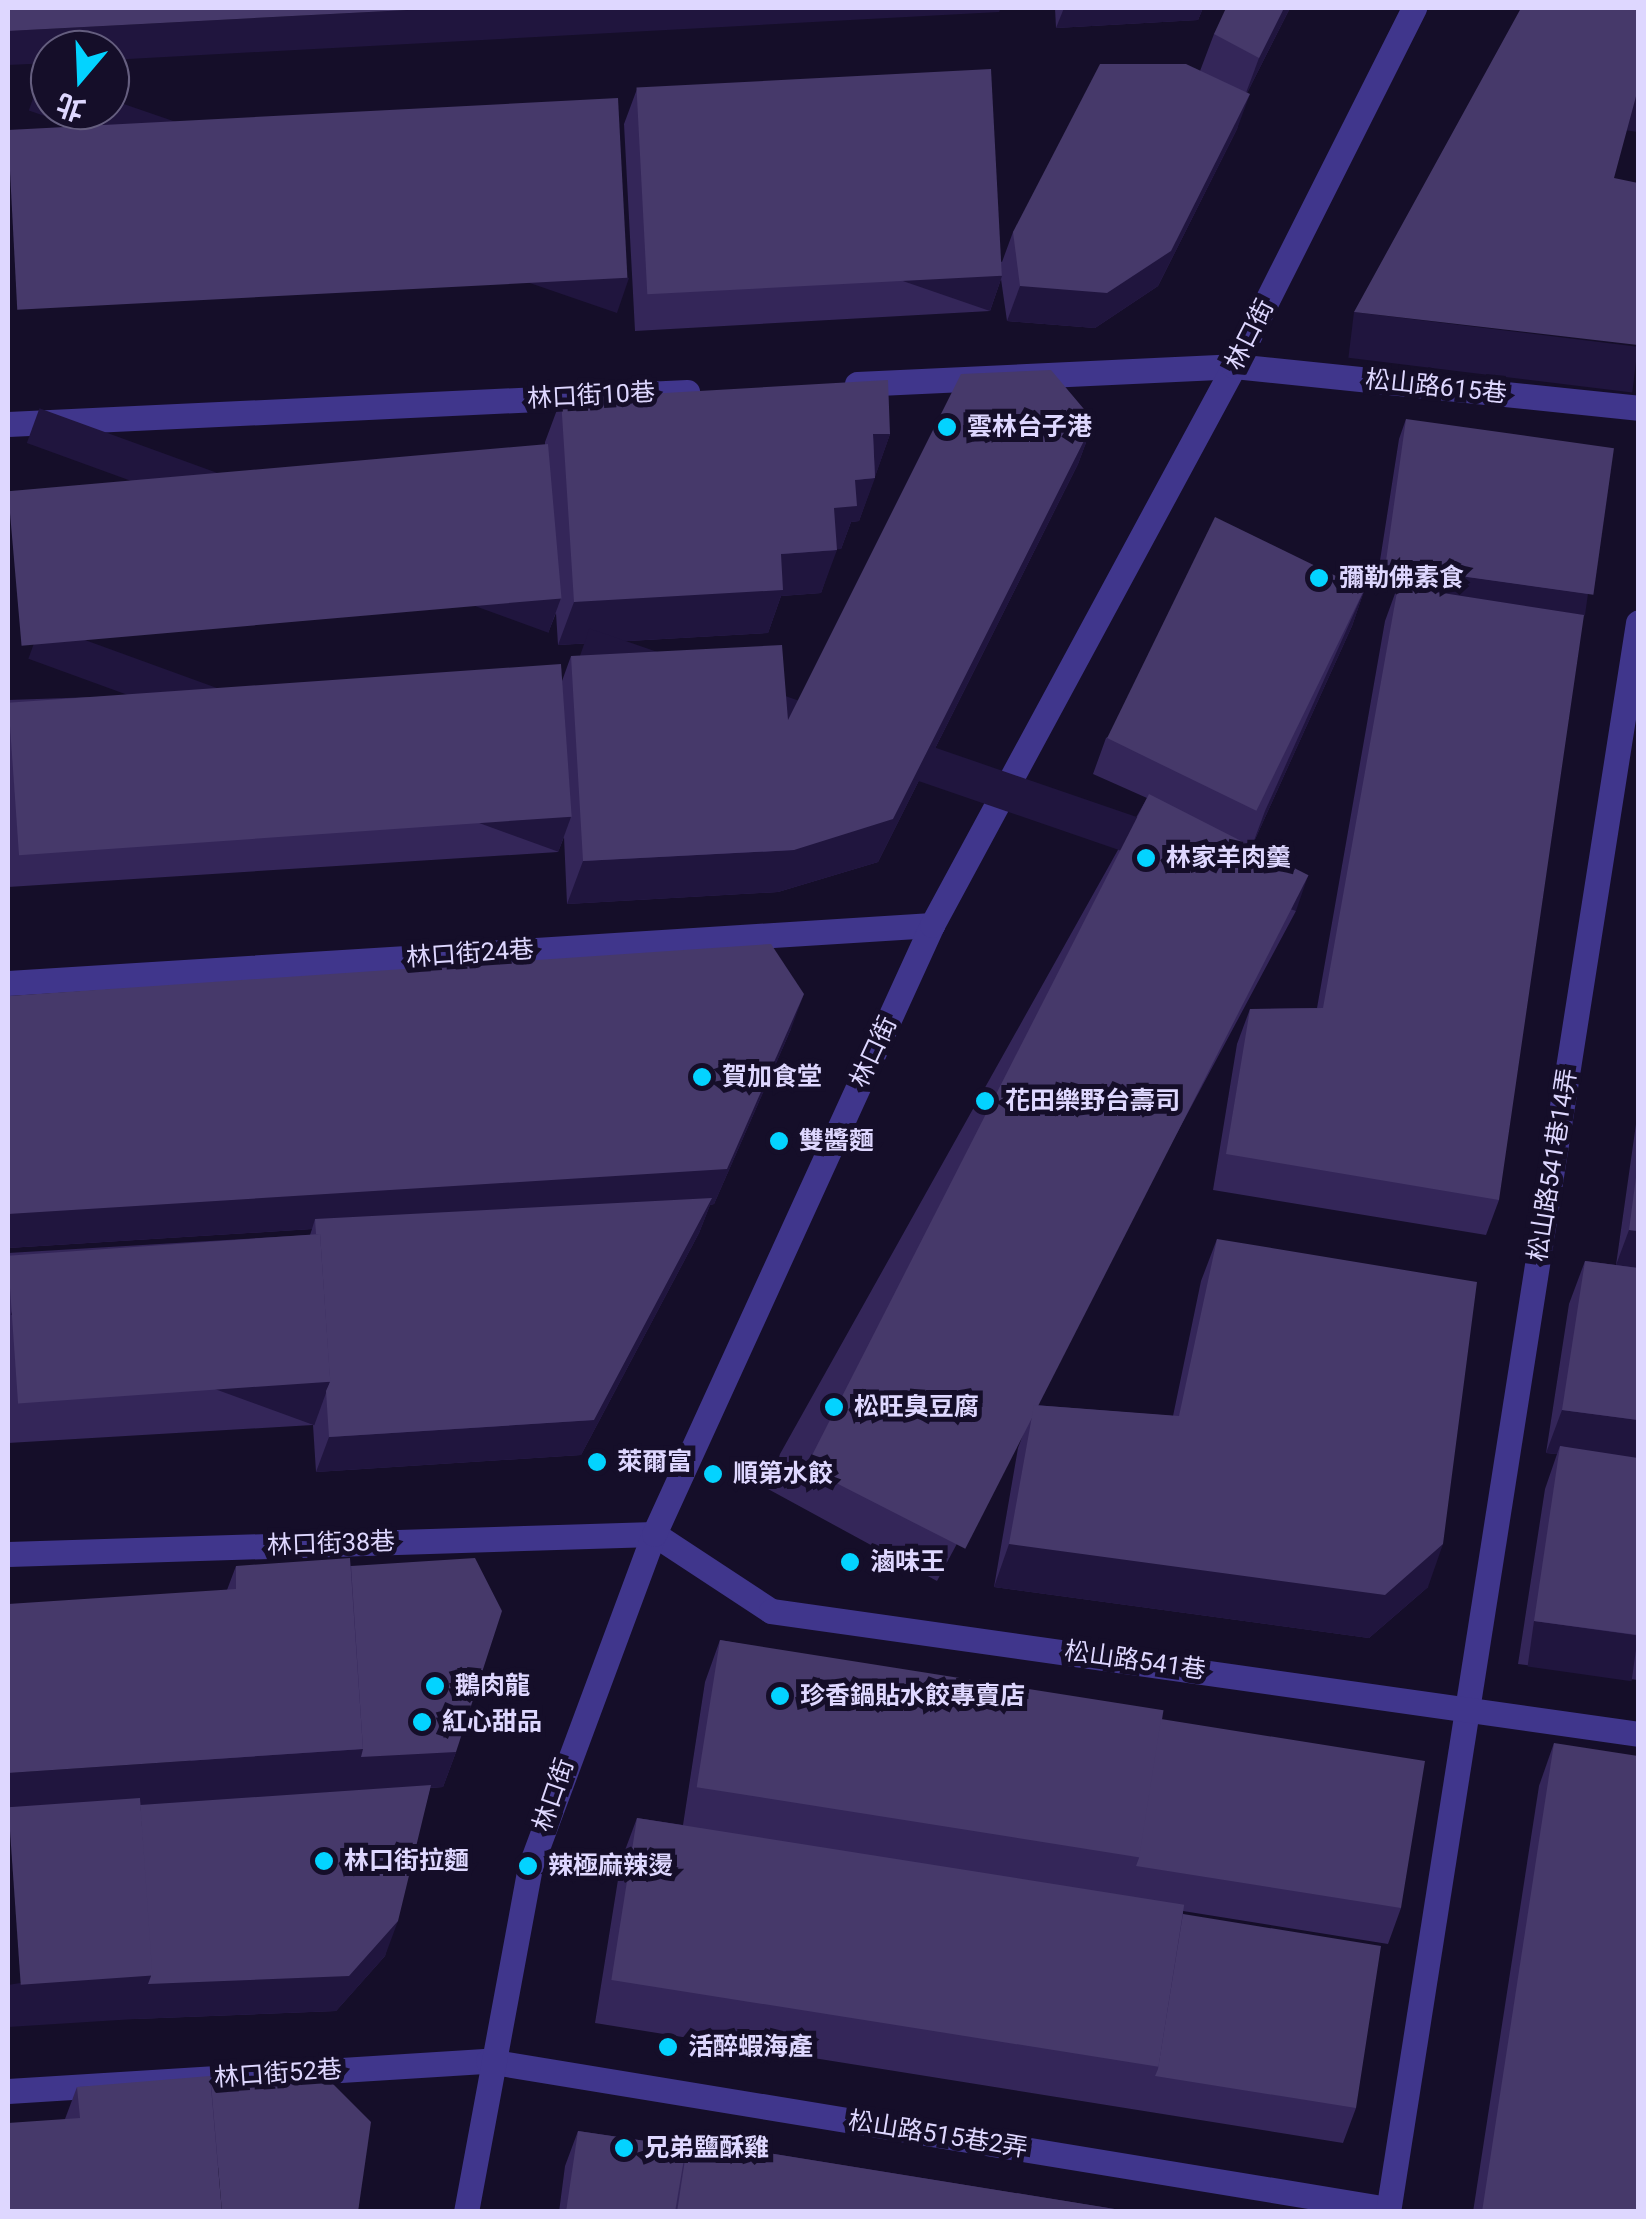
<!DOCTYPE html>
<html>
<head>
<meta charset="utf-8">
<style>
  body { margin:0 }
  #map { position:relative; width:1646px; height:2219px; overflow:hidden; background:#150e29; font-family:Roboto,"Noto Sans TC",sans-serif }
  div>[style] { position:absolute }
  .service>* { height:25px; margin:-12.5px; padding:0 12.5px; transform-origin:12.5px; border-radius:12.5px; background:#40368c }
  .minor>* { height:25px; margin:-12.5px; padding:0 12.5px; transform-origin:12.5px; border-radius:12.5px; background:#40368c }
  .wall>* { inset:0; background:#342659 }
  .shaded-wall>* { inset:0; background:#20153e; transform-origin:0 0 }
  .building>* { inset:0; background:#46396a; transform-origin:0 0 }
  .dots>* { width:28px; height:28px; translate:-50% -50%; box-sizing:border-box; border:5px solid #150e29; border-radius:50% }
  span { translate:-50% -50%; white-space:nowrap; text-align:center; line-height:1.15; -webkit-text-stroke:10px #150e29; paint-order:stroke }
  .street-label { font-size:25px; color:#ded7ff }
  .poi-label { font-size:25px; color:#ded7ff; font-weight:700 }
  .left { translate:0 -50%; text-align:left }
  .frame { position:absolute; inset:0; border:10px solid #ded7ff; pointer-events:none }
  .north { position:absolute; left:30px; top:30px; width:100px; height:100px; box-sizing:border-box; background:#150e29; border:2px solid #655e7f; border-radius:50%; rotate:199deg; font-size:28px; font-weight:700; line-height:40px; text-align:center; color:#ded7ff }
  .north::after { content:''; display:block; margin:auto; width:35px; height:45px; background:#03d3ff; clip-path:polygon(50% 0,100% 100%,50% 72%,0 100%) }
</style>
</head>
<body>
<div id="map">
  <div class="service">
    <i style="left:857px;top:384px;width:377px;rotate:-2.7deg"></i>
    <i style="left:1234px;top:366px;width:406px;rotate:5.9deg"></i>
    <i style="left:8px;top:424px;width:680px;rotate:-2.7deg"></i>
    <i style="left:8px;top:983px;width:926px;rotate:-3.59deg"></i>
    <i style="left:8px;top:1554px;width:646px;rotate:-1.77deg"></i>
    <i style="left:8px;top:2091px;width:481px;rotate:-3.6deg"></i>
    <i style="left:488px;top:2061px;width:912px;rotate:9.34deg"></i>
    <i style="left:1388px;top:2212px;width:1609px;rotate:-81.06deg"></i>
  </div>
  <div class="minor">
    <i style="left:654px;top:1534px;width:140px;rotate:33.3deg"></i>
    <i style="left:771px;top:1611px;width:876px;rotate:8.07deg"></i>
    <i style="left:466px;top:2212px;width:351px;rotate:-79.5deg"></i>
    <i style="left:530px;top:1867px;width:355px;rotate:-69.6deg"></i>
    <i style="left:654px;top:1534px;width:669px;rotate:-65.46deg"></i>
    <i style="left:932px;top:925px;width:635px;rotate:-61.62deg"></i>
    <i style="left:1234px;top:366px;width:401px;rotate:-63.3deg"></i>
  </div>
  <div class="wall">
    <i style="clip-path:polygon(1055px 8px,1203px 8px,1198px 20px,1056px 28px)"></i>
    <i style="clip-path:polygon(1290px 8px,1247px 93px,1237px 129px,1158px 286px,1095px 328px,1007px 321px,1001px 279px,990px 311px,635px 331px,624px 124px,637px 89px,1002px 262px,1013px 232px,1200px 71px,1214px 34px)"></i>
    <i style="clip-path:polygon(561px 399px,890px 434px,859px 521px,851px 522px,841px 549px,836px 549px,821px 593px,781px 596px,768px 633px,558px 645px,556px 613px,548px 633px,545px 442px)"></i>
    <i style="clip-path:polygon(1406px 419px,1588px 592px,1580px 613px,1502px 602px,1499px 1200px,1486px 1235px,1213px 1190px,1237px 1044px,1250px 1009px,1317px 1008px,1385px 621px,1397px 588px,1376px 586px,1399px 439px)"></i>
    <i style="clip-path:polygon(1094px 421px,1078px 464px,878px 862px,778px 892px,567px 904px,564px 837px,558px 852px,8px 887px,8px 700px,562px 681px,571px 656px,788px 720px)"></i>
    <i style="clip-path:polygon(1364px 591px,1352px 626px,1252px 846px,1236px 839px,1296px 911px,937px 1581px,768px 1489px,780px 1454px,1147px 798px,1093px 774px,1106px 738px)"></i>
    <i style="clip-path:polygon(8px 996px,791px 1029px,714px 1204px,710px 1205px,699px 1233px,581px 1455px,316px 1472px,313px 1425px,8px 1443px,8px 1253px,310px 1235px,312px 1229px,8px 1248px)"></i>
    <i style="clip-path:polygon(1638px 1110px,1638px 1680px,1518px 1664px,1545px 1489px,1557px 1454px,1546px 1453px,1569px 1304px,1585px 1261px,1616px 1265px)"></i>
    <i style="clip-path:polygon(1217px 1239px,1428px 1587px,1369px 1638px,994px 1587px,1018px 1448px,1034px 1405px,1173px 1416px,1201px 1281px)"></i>
    <i style="clip-path:polygon(236px 1566px,351px 1566px,456px 1752px,443px 1787px,430px 1788px,385px 1956px,336px 2011px,135px 2019px,227px 1590px)"></i>
    <i style="clip-path:polygon(720px 1640px,1161px 1719px,1401px 1908px,1388px 1944px,1183px 1911px,1183px 1914px,1356px 2108px,1343px 2143px,595px 2023px,621px 1861px,637px 1818px,683px 1825px,705px 1682px)"></i>
    <i style="clip-path:polygon(1554px 1743px,1636px 2212px,1473px 2212px,1539px 1786px)"></i>
    <i style="clip-path:polygon(211px 2084px,358px 2212px,65px 2119px,77px 2087px)"></i>
    <i style="clip-path:polygon(578px 2131px,686px 2147px,688px 2140px,1133px 2212px,559px 2212px,565px 2166px)"></i>
  </div>
  <div class="shaded-wall">
    <i style="clip-path:polygon(446px 8px,1001px 8px,999px 12px,110px 60px,110px 50px,50px 50px,50px 63px,8px 65px,8px 31px)"></i>
    <i style="clip-path:polygon(1064px 8px,1203px 8px,1198px 20px,1056px 28px)"></i>
    <i style="clip-path:polygon(1284px 8px,1290px 8px,1243px 101px,1259px 58px)"></i>
    <i style="clip-path:polygon(1638px 89px,1638px 132px,1624px 130px)"></i>
    <i style="clip-path:polygon(1250px 94px,1237px 129px,1158px 286px,1095px 328px,1007px 321px,1020px 286px)"></i>
    <i style="left:1002px;top:276px;width:37px;height:355px;rotate:109deg"></i>
    <i style="left:629px;top:278px;width:37px;height:622px;rotate:109deg"></i>
    <i style="left:1354px;top:312px;width:286px;height:46px;rotate:7deg"></i>
    <i style="clip-path:polygon(1094px 421px,1078px 464px,878px 862px,778px 892px,567px 904px,583px 861px,794px 850px)"></i>
    <i style="clip-path:polygon(873px 434px,890px 434px,875px 477px)"></i>
    <i style="clip-path:polygon(875px 478px,859px 521px,851px 522px,841px 549px,818px 551px,834px 508px,855px 480px)"></i>
    <i style="clip-path:polygon(837px 550px,821px 593px,781px 596px,768px 633px,558px 645px,574px 602px,781px 554px)"></i>
    <i style="left:1383px;top:565px;width:207px;height:22px;rotate:8deg"></i>
    <i style="clip-path:polygon(1364px 591px,1352px 626px,1252px 846px,1265px 811px)"></i>
    <i style="left:561px;top:598px;width:37px;height:555px;rotate:110deg"></i>
    <i style="left:571px;top:817px;width:37px;height:564px;rotate:110deg"></i>
    <i style="left:1308px;top:876px;width:37px;height:760px;rotate:109deg"></i>
    <i style="clip-path:polygon(804px 994px,791px 1029px,714px 1204px,710px 1205px,699px 1233px,581px 1455px,316px 1472px,329px 1437px,594px 1420px,315px 1219px,312px 1229px,8px 1248px,8px 1214px)"></i>
    <i style="clip-path:polygon(1629px 1230px,1638px 1231px,1638px 1268px,1616px 1265px)"></i>
    <i style="left:330px;top:1382px;width:46px;height:323px;rotate:110deg"></i>
    <i style="clip-path:polygon(1562px 1410px,1638px 1420px,1638px 1465px,1560px 1446px,1557px 1454px,1546px 1453px)"></i>
    <i style="clip-path:polygon(1009px 1544px,1443px 1544px,1428px 1587px,1369px 1638px,994px 1587px)"></i>
    <i style="left:1534px;top:1621px;width:105px;height:46px;rotate:8deg"></i>
    <i style="clip-path:polygon(363px 1749px,456px 1752px,443px 1787px,8px 1815px,8px 1773px)"></i>
    <i style="clip-path:polygon(398px 1921px,385px 1956px,336px 2011px,135px 2019px,8px 2027px,8px 1985px)"></i>
  </div>
  <div class="building">
    <i style="clip-path:polygon(8px 8px,446px 8px,8px 31px)"></i>
    <i style="clip-path:polygon(1226px 8px,1284px 8px,1259px 58px,1214px 34px)"></i>
    <i style="clip-path:polygon(1521px 8px,1638px 8px,1638px 89px,1614px 178px,1638px 183px,1638px 345px,1354px 312px)"></i>
    <i style="clip-path:polygon(1100px 64px,1186px 64px,1250px 94px,1171px 251px,1107px 293px,1020px 286px,1013px 232px)"></i>
    <i style="left:991px;top:69px;width:207px;height:355px;rotate:87deg"></i>
    <i style="left:618px;top:98px;width:180px;height:611px;rotate:87deg"></i>
    <i style="clip-path:polygon(1051px 370px,1094px 421px,893px 819px,794px 850px,583px 861px,571px 656px,782px 645px,788px 720px,961px 374px)"></i>
    <i style="clip-path:polygon(888px 380px,890px 434px,873px 434px,875px 478px,855px 480px,857px 506px,834px 508px,837px 550px,781px 554px,783px 590px,574px 602px,561px 399px)"></i>
    <i style="left:1406px;top:419px;width:210px;height:148px;rotate:8deg"></i>
    <i style="left:548px;top:444px;width:155px;height:542px;rotate:85deg"></i>
    <i style="left:1215px;top:517px;width:166px;height:246px;rotate:26deg"></i>
    <i style="clip-path:polygon(1398px 586px,1584px 615px,1499px 1200px,1226px 1154px,1250px 1009px,1323px 1008px)"></i>
    <i style="left:561px;top:664px;width:153px;height:554px;rotate:86deg"></i>
    <i style="left:1149px;top:794px;width:179px;height:756px;rotate:27deg"></i>
    <i style="clip-path:polygon(771px 944px,804px 994px,727px 1169px,8px 1214px,8px 996px)"></i>
    <i style="clip-path:polygon(1638px 1162px,1638px 1231px,1629px 1230px)"></i>
    <i style="clip-path:polygon(712px 1198px,594px 1420px,329px 1437px,326px 1391px,330px 1382px,320px 1234px,316px 1234px,315px 1219px)"></i>
    <i style="left:320px;top:1234px;width:148px;height:313px;rotate:86deg"></i>
    <i style="clip-path:polygon(1217px 1239px,1477px 1282px,1443px 1544px,1385px 1595px,1009px 1544px,1034px 1405px,1179px 1416px)"></i>
    <i style="clip-path:polygon(1585px 1261px,1638px 1268px,1638px 1420px,1562px 1410px)"></i>
    <i style="clip-path:polygon(1560px 1446px,1638px 1458px,1638px 1635px,1534px 1621px)"></i>
    <i style="clip-path:polygon(350px 1558px,363px 1749px,8px 1773px,8px 1604px,236px 1589px,236px 1566px)"></i>
    <i style="clip-path:polygon(475px 1558px,502px 1611px,456px 1752px,361px 1757px,363px 1749px,351px 1566px)"></i>
    <i style="left:720px;top:1640px;width:449px;height:149px;rotate:9deg"></i>
    <i style="clip-path:polygon(1161px 1719px,1425px 1761px,1401px 1908px,1136px 1866px,1139px 1858px)"></i>
    <i style="clip-path:polygon(1554px 1743px,1638px 1756px,1638px 2198px,1636px 2212px,1482px 2212px)"></i>
    <i style="clip-path:polygon(431px 1785px,398px 1921px,349px 1976px,148px 1984px,151px 1976px,140px 1805px)"></i>
    <i style="left:140px;top:1798px;width:178px;height:132px;rotate:86deg"></i>
    <i style="left:637px;top:1818px;width:554px;height:164px;rotate:9deg"></i>
    <i style="clip-path:polygon(1183px 1914px,1381px 1946px,1356px 2108px,1155px 2076px,1158px 2069px)"></i>
    <i style="clip-path:polygon(210px 2076px,222px 2212px,8px 2212px,8px 2123px,80px 2118px,77px 2087px)"></i>
    <i style="clip-path:polygon(330px 2081px,371px 2122px,358px 2212px,222px 2212px,211px 2084px)"></i>
    <i style="clip-path:polygon(578px 2131px,686px 2147px,675px 2212px,566px 2212px)"></i>
    <i style="clip-path:polygon(688px 2140px,1133px 2212px,677px 2212px)"></i>
  </div>
  <div class="dots">
    <i style="left:947px;top:427px;background:#03d3ff"></i>
    <i style="left:1319px;top:578px;background:#03d3ff"></i>
    <i style="left:1146px;top:858px;background:#03d3ff"></i>
    <i style="left:702px;top:1077px;background:#03d3ff"></i>
    <i style="left:985px;top:1101px;background:#03d3ff"></i>
    <i style="left:779px;top:1141px;background:#03d3ff"></i>
    <i style="left:834px;top:1407px;background:#03d3ff"></i>
    <i style="left:597px;top:1462px;background:#03d3ff"></i>
    <i style="left:713px;top:1474px;background:#03d3ff"></i>
    <i style="left:850px;top:1562px;background:#03d3ff"></i>
    <i style="left:435px;top:1686px;background:#03d3ff"></i>
    <i style="left:780px;top:1696px;background:#03d3ff"></i>
    <i style="left:422px;top:1722px;background:#03d3ff"></i>
    <i style="left:324px;top:1861px;background:#03d3ff"></i>
    <i style="left:528px;top:1866px;background:#03d3ff"></i>
    <i style="left:668px;top:2047px;background:#03d3ff"></i>
    <i style="left:624px;top:2148px;background:#03d3ff"></i>
  </div>
  <div class="street-label">
    <span style="left:1250px;top:335px;rotate:-63deg">林口街</span>
    <span style="left:1436px;top:387px;rotate:6deg">松山路615巷</span>
    <span style="left:591px;top:396px;rotate:-3deg">林口街10巷</span>
    <span style="left:470px;top:954px;rotate:-4deg">林口街24巷</span>
    <span style="left:874px;top:1052px;rotate:-65deg">林口街</span>
    <span style="left:1553px;top:1165px;rotate:-81deg">松山路541巷14弄</span>
    <span style="left:331px;top:1544px;rotate:-2deg">林口街38巷</span>
    <span style="left:1135px;top:1661px;rotate:8deg">松山路541巷</span>
    <span style="left:554px;top:1795px;rotate:-71deg">林口街</span>
    <span style="left:278px;top:2074px;rotate:-4deg">林口街52巷</span>
    <span style="left:938px;top:2135px;rotate:9deg">松山路515巷2弄</span>
  </div>
  <div class="poi-label">
    <span class="left" style="left:967px;top:427px">雲林台子港</span>
    <span class="left" style="left:1339px;top:578px">彌勒佛素食</span>
    <span class="left" style="left:1166px;top:858px">林家羊肉羹</span>
    <span class="left" style="left:722px;top:1077px">賀加食堂</span>
    <span class="left" style="left:1005px;top:1101px">花田樂野台壽司</span>
    <span class="left" style="left:799px;top:1141px">雙醬麵</span>
    <span class="left" style="left:854px;top:1407px">松旺臭豆腐</span>
    <span class="left" style="left:617px;top:1462px">萊爾富</span>
    <span class="left" style="left:733px;top:1474px">順第水餃</span>
    <span class="left" style="left:870px;top:1562px">滷味王</span>
    <span class="left" style="left:455px;top:1686px">鵝肉龍</span>
    <span class="left" style="left:800px;top:1696px">珍香鍋貼水餃專賣店</span>
    <span class="left" style="left:442px;top:1722px">紅心甜品</span>
    <span class="left" style="left:344px;top:1861px">林口街拉麵</span>
    <span class="left" style="left:548px;top:1866px">辣極麻辣燙</span>
    <span class="left" style="left:688px;top:2047px">活醉蝦海產</span>
    <span class="left" style="left:644px;top:2148px">兄弟鹽酥雞</span>
  </div>
  <div class="frame"></div>
  <div class="north">北</div>
</div>
</body>
</html>
